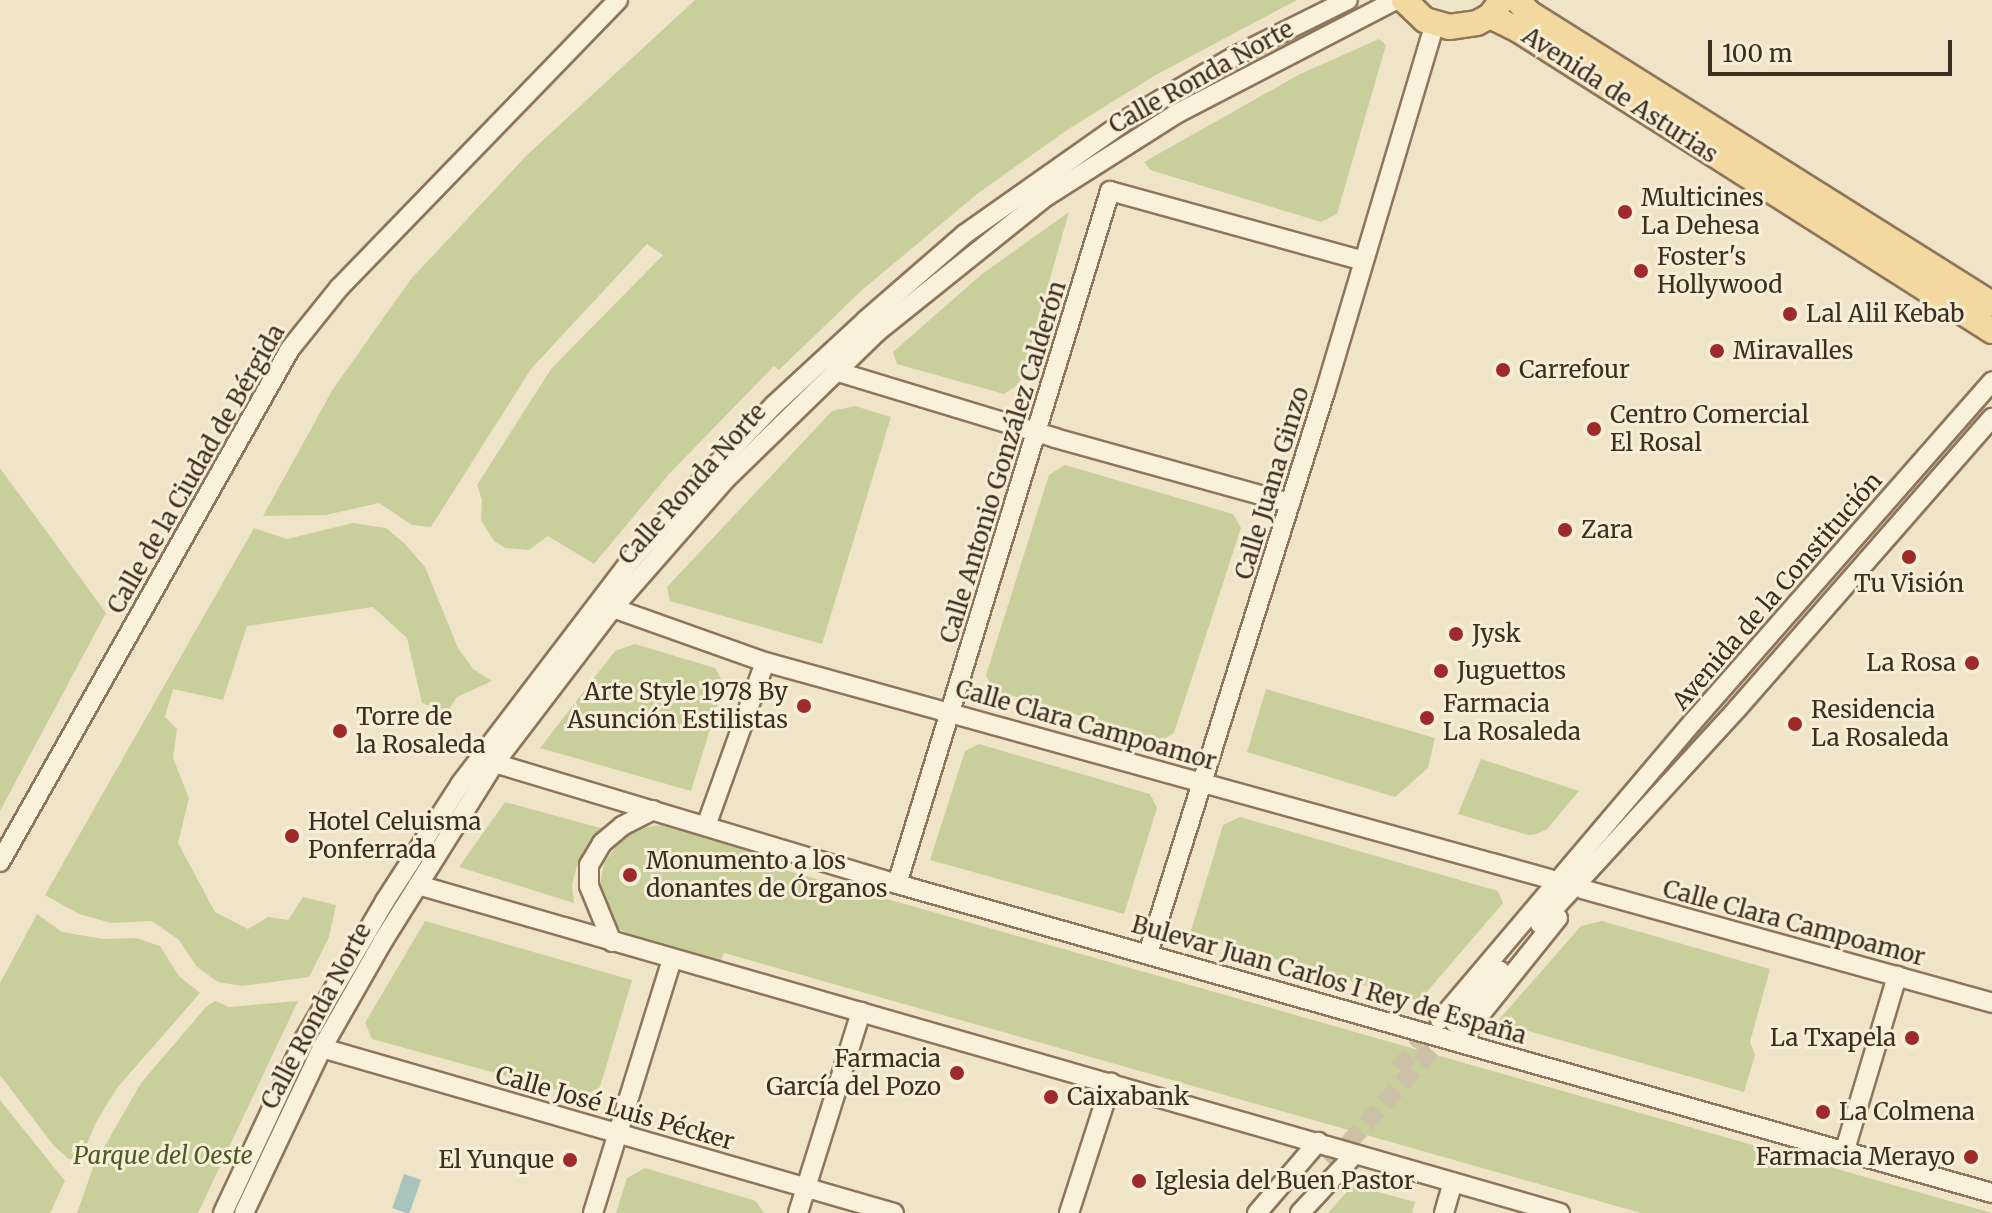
<!DOCTYPE html>
<html>
<head>
<meta charset="utf-8">
<style>
  body { margin:0 }
  #map { position:relative; width:1992px; height:1213px; overflow:hidden; background:#f0e4c8; font-family:Merriweather,serif }
  div>[style] { position:absolute }
  .green>* { inset:0; background:#c9cf9b }
  .water>* { inset:0; background:#a9c4bc; transform-origin:0 0 }
  .minor-tunnel>* { height:18px; margin-top:-9px; transform-origin:0; background:repeating-linear-gradient(90deg,#ccc0a6 0 18px,transparent 0 27px) }
  .roads { filter:drop-shadow(2px 0 #8d765c) drop-shadow(-2px 0 #8d765c) drop-shadow(0 2px #8d765c) drop-shadow(0 -2px #8d765c) }
  .minor>* { height:18px; margin:-9px; padding:0 9px; transform-origin:9px; border-radius:9px; background:#faf1dc }
  .major>* { height:24px; margin:-12px; padding:0 12px; transform-origin:12px; border-radius:12px; background:#f3d9a0 }
  .dots>* { width:22px; height:22px; translate:-50% -50%; box-sizing:border-box; border:4px solid #f7eed8; border-radius:50% }
  span { translate:-50% -50%; white-space:nowrap; text-align:center; line-height:1.15; -webkit-text-stroke:6px #f7eed8; paint-order:stroke }
  .street-label { font-size:24px; color:#3d2e20 }
  .poi-label { font-size:24px; color:#3d2e20 }
  .left { translate:0 -50%; text-align:left }
  .right { translate:-100% -50%; text-align:right }
  .park-label { font-size:24px; color:#4d5a26; font-style:italic }
  .scale { position:absolute; left:1708px; top:40px; width:244px; height:36px; box-sizing:border-box; border:4px solid #3d2e20; border-top:0; padding-left:10px; font-size:24px; line-height:28px; white-space:nowrap; color:#3d2e20; -webkit-text-stroke:6px #f7eed8; paint-order:stroke }
</style>
</head>
<body>
<div id="map">
  <div class="green">
    <i style="clip-path:polygon(695px 0,1297px 0,1154px 76px,1067px 130px,977px 194px,862px 290px,779px 370px,774px 366px,669px 474px,594px 564px,548px 536px,529px 550px,505px 548px,494px 541px,481px 520px,482px 500px,477px 485px,551px 369px,663px 255px,647px 244px,531px 369px,431px 527px,412px 525px,379px 503px,326px 515px,263px 516px,333px 389px,411px 279px,527px 155px)"></i>
    <i style="clip-path:polygon(1379px 39px,1386px 45px,1337px 214px,1321px 222px,1150px 170px,1144px 162px,1300px 74px)"></i>
    <i style="clip-path:polygon(1069px 212px,1020px 383px,1004px 394px,897px 364px,893px 352px,982px 274px)"></i>
    <i style="clip-path:polygon(855px 406px,891px 417px,822px 644px,670px 601px,667px 587px,832px 411px)"></i>
    <i style="clip-path:polygon(1065px 465px,1233px 514px,1241px 528px,1174px 733px,1162px 740px,993px 690px,986px 675px,1049px 475px)"></i>
    <i style="clip-path:polygon(0 468px,106px 613px,0 811px)"></i>
    <i style="clip-path:polygon(353px 523px,386px 528px,404px 543px,425px 567px,458px 648px,473px 669px,492px 681px,457px 697px,447px 712px,422px 703px,407px 638px,373px 607px,247px 626px,223px 700px,173px 689px,165px 717px,177px 729px,173px 758px,189px 798px,178px 843px,215px 912px,248px 929px,268px 917px,288px 920px,303px 897px,336px 905px,329px 937px,309px 977px,242px 986px,218px 982px,197px 967px,179px 940px,152px 921px,111px 923px,79px 914px,45px 895px,254px 528px,287px 539px)"></i>
    <i style="clip-path:polygon(635px 644px,715px 668px,724px 684px,691px 791px,540px 748px,615px 651px)"></i>
    <i style="clip-path:polygon(1266px 689px,1435px 738px,1428px 768px,1395px 797px,1247px 752px)"></i>
    <i style="clip-path:polygon(979px 744px,1150px 794px,1157px 808px,1124px 914px,930px 860px,965px 751px)"></i>
    <i style="clip-path:polygon(1481px 759px,1579px 791px,1547px 829px,1537px 834px,1528px 835px,1458px 814px)"></i>
    <i style="clip-path:polygon(505px 802px,604px 829px,587px 846px,577px 866px,572px 885px,574px 903px,459px 867px)"></i>
    <i style="clip-path:polygon(1240px 817px,1498px 891px,1503px 903px,1419px 1001px,1190px 934px,1223px 825px)"></i>
    <i style="clip-path:polygon(660px 825px,758px 851px,757px 862px,1992px 1213px,1641px 1213px,724px 953px,720px 963px,636px 939px,618px 928px,606px 912px,600px 884px,604px 863px,620px 841px,640px 828px)"></i>
    <i style="clip-path:polygon(37px 914px,62px 932px,103px 939px,136px 938px,160px 946px,179px 976px,200px 993px,117px 1088px,95px 1124px,81px 1160px,69px 1159px,54px 1146px,0 1075px,0 983px)"></i>
    <i style="clip-path:polygon(425px 921px,632px 980px,600px 1087px,582px 1097px,372px 1039px,365px 1023px)"></i>
    <i style="clip-path:polygon(1602px 921px,1770px 969px,1750px 1042px,1755px 1055px,1744px 1092px,1497px 1022px,1581px 926px)"></i>
    <i style="clip-path:polygon(215px 1001px,229px 1007px,298px 1001px,198px 1213px,77px 1213px,94px 1165px,141px 1083px,206px 1007px)"></i>
    <i style="clip-path:polygon(0 1100px,65px 1181px,50px 1213px,0 1213px)"></i>
    <i style="clip-path:polygon(645px 1168px,756px 1201px,764px 1213px,616px 1213px,627px 1178px)"></i>
    <i style="clip-path:polygon(1353px 1185px,1415px 1202px,1412px 1213px,1328px 1213px)"></i>
  </div>
  <div class="water">
    <i style="left:404px;top:1174px;width:18px;height:36px;rotate:19deg"></i>
  </div>
  <div class="minor-tunnel">
    <i style="left:1398px;top:1069px;width:58px;rotate:-49.2deg"></i>
    <i style="left:1330px;top:1164px;width:182px;rotate:-48.3deg"></i>
  </div>
  <div class="roads">
    <div class="minor">
      <i style="left:1110px;top:191px;width:263px;rotate:15.4deg"></i>
      <i style="left:835px;top:371px;width:230px;rotate:16.9deg"></i>
      <i style="left:1055px;top:438px;width:244px;rotate:15.5deg"></i>
      <i style="left:613px;top:608px;width:161px;rotate:19.6deg"></i>
      <i style="left:765px;top:662px;width:814px;rotate:15.45deg"></i>
      <i style="left:484px;top:760px;width:431px;rotate:16.7deg"></i>
      <i style="left:897px;top:884px;width:1138px;rotate:15.76deg"></i>
      <i style="left:706px;top:826px;width:174px;rotate:-70.2deg"></i>
      <i style="left:0;top:862px;width:589px;rotate:-60.52deg"></i>
      <i style="left:290px;top:349px;width:78px;rotate:-51.2deg"></i>
      <i style="left:339px;top:288px;width:401px;rotate:-45.9deg"></i>
      <i style="left:897px;top:884px;width:725px;rotate:-72.91deg"></i>
      <i style="left:418px;top:885px;width:1188px;rotate:16.02deg"></i>
      <i style="left:1582px;top:889px;width:426px;rotate:15.5deg"></i>
      <i style="left:1540px;top:924px;width:292px;rotate:-47.5deg"></i>
      <i style="left:1737px;top:709px;width:387px;rotate:-48.8deg"></i>
      <i style="left:612px;top:942px;width:61px;rotate:-112.3deg"></i>
      <i style="left:589px;top:886px;width:21px;rotate:-90deg"></i>
      <i style="left:589px;top:865px;width:26px;rotate:-59deg"></i>
      <i style="left:602px;top:843px;width:26px;rotate:-40deg"></i>
      <i style="left:622px;top:826px;width:35px;rotate:-27deg"></i>
      <i style="left:1148px;top:954px;width:589px;rotate:-72.52deg"></i>
      <i style="left:1325px;top:392px;width:384px;rotate:-73.4deg"></i>
      <i style="left:1440px;top:1020px;width:390px;rotate:-49.7deg"></i>
      <i style="left:1692px;top:723px;width:455px;rotate:-48.7deg"></i>
      <i style="left:1455px;top:1023px;width:69px;rotate:-49.1deg"></i>
      <i style="left:1459px;top:1041px;width:158px;rotate:-51.2deg"></i>
      <i style="left:322px;top:1048px;width:595px;rotate:16.09deg"></i>
      <i style="left:1844px;top:1153px;width:185px;rotate:-73.3deg"></i>
      <i style="left:223px;top:1213px;width:193px;rotate:-64.9deg"></i>
      <i style="left:305px;top:1038px;width:159px;rotate:-59.7deg"></i>
      <i style="left:385px;top:901px;width:140px;rotate:-57.2deg"></i>
      <i style="left:461px;top:783px;width:280px;rotate:-52.7deg"></i>
      <i style="left:631px;top:560px;width:125px;rotate:-48.3deg"></i>
      <i style="left:714px;top:467px;width:86px;rotate:-45.9deg"></i>
      <i style="left:774px;top:405px;width:125px;rotate:-42.7deg"></i>
      <i style="left:866px;top:320px;width:131px;rotate:-41deg"></i>
      <i style="left:965px;top:234px;width:203px;rotate:-35.2deg"></i>
      <i style="left:1131px;top:117px;width:121px;rotate:-30.4deg"></i>
      <i style="left:1235px;top:56px;width:126px;rotate:-26.4deg"></i>
      <i style="left:244px;top:1213px;width:183px;rotate:-64.7deg"></i>
      <i style="left:322px;top:1048px;width:123px;rotate:-60.3deg"></i>
      <i style="left:383px;top:941px;width:209px;rotate:-57.9deg"></i>
      <i style="left:494px;top:764px;width:196px;rotate:-52.7deg"></i>
      <i style="left:613px;top:608px;width:173px;rotate:-48.8deg"></i>
      <i style="left:727px;top:478px;width:209px;rotate:-44.2deg"></i>
      <i style="left:877px;top:332px;width:218px;rotate:-38.7deg"></i>
      <i style="left:1047px;top:196px;width:153px;rotate:-32.4deg"></i>
      <i style="left:1176px;top:114px;width:248px;rotate:-27.4deg"></i>
      <i style="left:593px;top:1213px;width:266px;rotate:-72.7deg"></i>
      <i style="left:798px;top:1213px;width:211px;rotate:-72.6deg"></i>
      <i style="left:1069px;top:1213px;width:137px;rotate:-72.1deg"></i>
      <i style="left:1257px;top:1213px;width:94px;rotate:-49.3deg"></i>
      <i style="left:1300px;top:1213px;width:79px;rotate:-47deg"></i>
      <i style="left:1444px;top:1213px;width:32px;rotate:-74deg"></i>
    </div>
    <div class="major">
      <i style="left:1404px;top:0;width:29px;rotate:44deg"></i>
      <i style="left:1425px;top:20px;width:25px;rotate:16deg"></i>
      <i style="left:1449px;top:27px;width:28px;rotate:-8deg"></i>
      <i style="left:1477px;top:23px;width:15px;rotate:-28deg"></i>
      <i style="left:1490px;top:16px;width:20px;rotate:-53deg"></i>
      <i style="left:1517px;top:0;width:18px;rotate:47deg"></i>
      <i style="left:1529px;top:13px;width:547px;rotate:32.15deg"></i>
      <i style="left:1490px;top:16px;width:30px;rotate:26deg"></i>
      <i style="left:1517px;top:29px;width:563px;rotate:32.45deg"></i>
    </div>
  </div>
  <div class="dots">
    <i style="left:1625px;top:212px;background:#9e2a2b"></i>
    <i style="left:1641px;top:271px;background:#9e2a2b"></i>
    <i style="left:1790px;top:314px;background:#9e2a2b"></i>
    <i style="left:1717px;top:351px;background:#9e2a2b"></i>
    <i style="left:1503px;top:370px;background:#9e2a2b"></i>
    <i style="left:1594px;top:429px;background:#9e2a2b"></i>
    <i style="left:1565px;top:530px;background:#9e2a2b"></i>
    <i style="left:1909px;top:557px;background:#9e2a2b"></i>
    <i style="left:1456px;top:634px;background:#9e2a2b"></i>
    <i style="left:1972px;top:663px;background:#9e2a2b"></i>
    <i style="left:1441px;top:671px;background:#9e2a2b"></i>
    <i style="left:804px;top:706px;background:#9e2a2b"></i>
    <i style="left:1427px;top:718px;background:#9e2a2b"></i>
    <i style="left:1795px;top:724px;background:#9e2a2b"></i>
    <i style="left:340px;top:731px;background:#9e2a2b"></i>
    <i style="left:292px;top:836px;background:#9e2a2b"></i>
    <i style="left:630px;top:875px;background:#9e2a2b"></i>
    <i style="left:1912px;top:1038px;background:#9e2a2b"></i>
    <i style="left:957px;top:1073px;background:#9e2a2b"></i>
    <i style="left:1051px;top:1097px;background:#9e2a2b"></i>
    <i style="left:1823px;top:1112px;background:#9e2a2b"></i>
    <i style="left:1971px;top:1157px;background:#9e2a2b"></i>
    <i style="left:570px;top:1160px;background:#9e2a2b"></i>
    <i style="left:1139px;top:1181px;background:#9e2a2b"></i>
  </div>
  <div class="street-label">
    <span style="left:1201px;top:77px;rotate:-29deg">Calle Ronda Norte</span>
    <span style="left:1620px;top:95px;rotate:33deg">Avenida de Asturias</span>
    <span style="left:1003px;top:462px;rotate:-73deg">Calle Antonio González Calderón</span>
    <span style="left:196px;top:469px;rotate:-60deg">Calle de la Ciudad de Bérgida</span>
    <span style="left:1272px;top:483px;rotate:-73deg">Calle Juana Ginzo</span>
    <span style="left:692px;top:484px;rotate:-48deg">Calle Ronda Norte</span>
    <span style="left:1777px;top:591px;rotate:-49deg">Avenida de la Constitución</span>
    <span style="left:1086px;top:725px;rotate:16deg">Calle Clara Campoamor</span>
    <span style="left:1794px;top:923px;rotate:15deg">Calle Clara Campoamor</span>
    <span style="left:1329px;top:980px;rotate:16deg">Bulevar Juan Carlos I Rey de España</span>
    <span style="left:316px;top:1016px;rotate:-62deg">Calle Ronda Norte</span>
    <span style="left:615px;top:1108px;rotate:16deg">Calle José Luis Pécker</span>
  </div>
  <div class="poi-label">
    <span class="left" style="left:1641px;top:212px">Multicines<br>La Dehesa</span>
    <span class="left" style="left:1657px;top:271px">Foster's<br>Hollywood</span>
    <span class="left" style="left:1806px;top:314px">Lal Alil Kebab</span>
    <span class="left" style="left:1733px;top:351px">Miravalles</span>
    <span class="left" style="left:1519px;top:370px">Carrefour</span>
    <span class="left" style="left:1610px;top:429px">Centro Comercial<br>El Rosal</span>
    <span class="left" style="left:1581px;top:530px">Zara</span>
    <span style="left:1909px;top:584px">Tu Visión</span>
    <span class="left" style="left:1472px;top:634px">Jysk</span>
    <span class="right" style="left:1956px;top:663px">La Rosa</span>
    <span class="left" style="left:1457px;top:671px">Juguettos</span>
    <span class="right" style="left:788px;top:706px">Arte Style 1978 By<br>Asunción Estilistas</span>
    <span class="left" style="left:1443px;top:718px">Farmacia<br>La Rosaleda</span>
    <span class="left" style="left:1811px;top:724px">Residencia<br>La Rosaleda</span>
    <span class="left" style="left:356px;top:731px">Torre de<br>la Rosaleda</span>
    <span class="left" style="left:308px;top:836px">Hotel Celuisma<br>Ponferrada</span>
    <span class="left" style="left:646px;top:875px">Monumento a los<br>donantes de Órganos</span>
    <span class="right" style="left:1896px;top:1038px">La Txapela</span>
    <span class="right" style="left:941px;top:1073px">Farmacia<br>García del Pozo</span>
    <span class="left" style="left:1067px;top:1097px">Caixabank</span>
    <span class="left" style="left:1839px;top:1112px">La Colmena</span>
    <span class="right" style="left:1955px;top:1157px">Farmacia Merayo</span>
    <span class="right" style="left:554px;top:1160px">El Yunque</span>
    <span class="left" style="left:1155px;top:1181px">Iglesia del Buen Pastor</span>
  </div>
  <div class="park-label">
    <span style="left:163px;top:1156px">Parque del Oeste</span>
  </div>
  <div class="scale">100 m</div>
</div>
</body>
</html>
